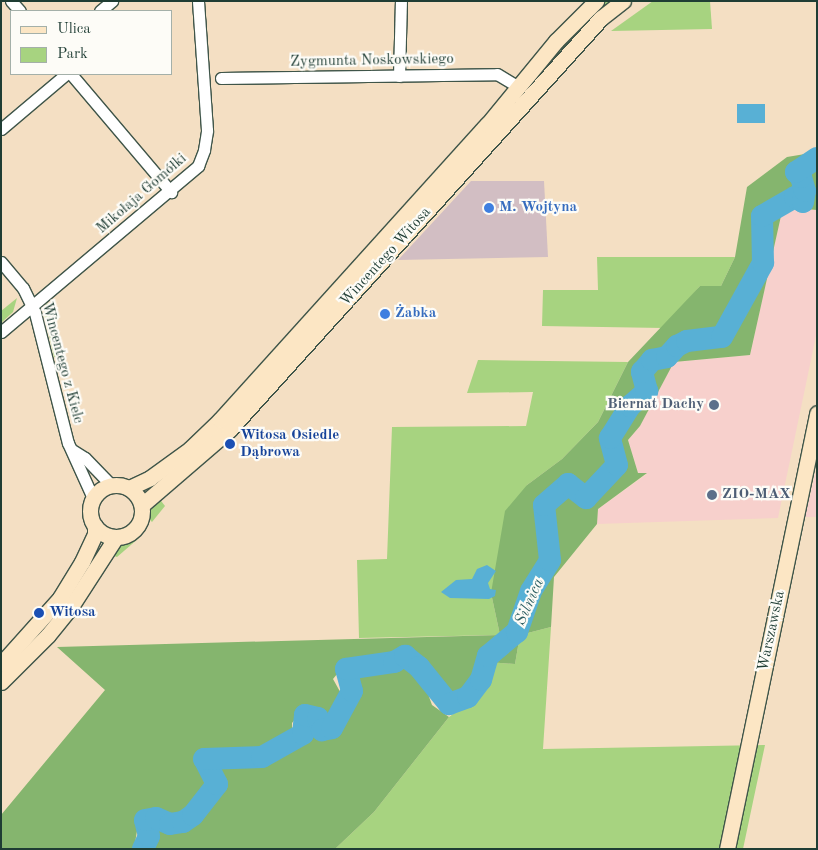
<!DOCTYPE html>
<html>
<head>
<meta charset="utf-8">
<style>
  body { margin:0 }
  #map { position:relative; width:818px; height:850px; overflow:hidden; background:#f4dfc3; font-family:"Old Standard TT",serif }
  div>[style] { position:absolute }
  .built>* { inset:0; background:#f7d0cc }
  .industrial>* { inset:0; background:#d2bec3 }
  .green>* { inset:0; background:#a7d380 }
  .forest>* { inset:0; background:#85b56e }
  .water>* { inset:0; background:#58b0d5; transform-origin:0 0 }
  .river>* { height:22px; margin:-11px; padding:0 11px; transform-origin:11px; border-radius:11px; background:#58b0d5 }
  .roads { filter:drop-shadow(1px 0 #3f5549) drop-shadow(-1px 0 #3f5549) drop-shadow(0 1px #3f5549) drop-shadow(0 -1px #3f5549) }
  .street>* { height:11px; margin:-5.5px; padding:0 5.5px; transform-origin:5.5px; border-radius:5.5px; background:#fff }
  .secondary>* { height:15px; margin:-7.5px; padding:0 7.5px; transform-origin:7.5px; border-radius:7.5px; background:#fce6c4 }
  .secondary>.ring { margin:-7.5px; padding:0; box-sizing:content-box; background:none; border:15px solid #fce6c4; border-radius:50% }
  .dots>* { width:14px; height:14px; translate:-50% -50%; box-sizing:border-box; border:2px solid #fdfcf7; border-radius:50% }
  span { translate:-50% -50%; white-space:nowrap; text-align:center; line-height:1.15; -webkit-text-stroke:4.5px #fdfcf7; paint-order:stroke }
  .street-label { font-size:15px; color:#1f3d34 }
  .shop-label { font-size:15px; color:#366cbe; font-weight:700 }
  .left { translate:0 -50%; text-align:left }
  .service-label { font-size:15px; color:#4e5e75; font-weight:700 }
  .right { translate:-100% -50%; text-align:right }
  .transit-label { font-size:15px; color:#164399; font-weight:700 }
  .water-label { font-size:16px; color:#306064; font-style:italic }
  .frame { position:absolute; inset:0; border:2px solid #1f3d34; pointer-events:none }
  .legend { position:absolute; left:10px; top:10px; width:162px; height:65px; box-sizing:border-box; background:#fdfcf7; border:1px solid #a4b0a9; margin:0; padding:6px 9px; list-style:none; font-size:15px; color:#1f3d34 }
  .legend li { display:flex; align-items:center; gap:10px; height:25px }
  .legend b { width:25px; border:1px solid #a4b0a9 }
</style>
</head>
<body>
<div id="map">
  <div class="built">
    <i style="clip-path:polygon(783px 207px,817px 210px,817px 331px,778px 518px,597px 524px,598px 509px,647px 474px,638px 473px,628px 440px,640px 426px,674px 362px,750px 355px)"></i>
    <i style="clip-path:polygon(817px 467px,817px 517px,805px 517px)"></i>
  </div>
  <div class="industrial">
    <i style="clip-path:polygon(471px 181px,544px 181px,548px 257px,398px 260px)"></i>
  </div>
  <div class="green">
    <i style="clip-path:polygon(604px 1px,611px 1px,547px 73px,541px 68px)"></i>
    <i style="clip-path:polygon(653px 1px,710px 1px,712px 29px,611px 31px)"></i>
    <i style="clip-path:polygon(597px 257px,735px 257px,721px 286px,700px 286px,663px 328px,542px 326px,543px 290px,598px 290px)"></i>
    <i style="clip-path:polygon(17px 298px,13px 312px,1px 323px,1px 311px)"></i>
    <i style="clip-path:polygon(47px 302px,59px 356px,54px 357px,44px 313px)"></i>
    <i style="clip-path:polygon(478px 360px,628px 362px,598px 422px,562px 459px,527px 485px,491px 593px,500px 635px,359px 638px,357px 560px,387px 559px,392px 427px,526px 426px,533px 392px,467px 393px)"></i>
    <i style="clip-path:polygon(158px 497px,165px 506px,152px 522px,148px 518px,151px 506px)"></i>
    <i style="clip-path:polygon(136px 536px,139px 538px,117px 557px,108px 554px)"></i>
    <i style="clip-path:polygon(551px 627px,543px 749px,765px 745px,743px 849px,335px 849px,374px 812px,449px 717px,478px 696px,487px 679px,488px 662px,515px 664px,520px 635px)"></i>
  </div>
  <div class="forest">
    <i style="clip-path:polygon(817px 152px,817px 210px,783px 207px,750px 355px,674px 362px,640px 426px,628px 440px,638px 473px,647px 473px,598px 509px,597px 524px,554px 577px,551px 627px,520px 635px,515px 664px,488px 662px,520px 635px,510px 635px,490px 645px,477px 658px,477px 679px,449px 702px,443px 699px,430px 672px,406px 654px,363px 660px,342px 668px,333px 679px,343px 697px,327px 723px,315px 711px,302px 711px,292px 723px,292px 734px,285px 745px,262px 752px,226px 751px,200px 756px,199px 766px,208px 787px,182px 819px,150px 816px,139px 819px,134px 849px,1px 849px,1px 815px,105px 690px,57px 647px,500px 635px,491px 593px,505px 511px,527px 485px,562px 459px,598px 422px,628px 362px,700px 286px,721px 286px,735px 257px,747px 187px,787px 157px)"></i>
    <i style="clip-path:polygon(404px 663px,423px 680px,432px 705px,449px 717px,374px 812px,335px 849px,145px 849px,145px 834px,150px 826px,159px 823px,170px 829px,190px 825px,219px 786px,208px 761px,264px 760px,292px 752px,306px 737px,303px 726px,308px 718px,318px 733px,333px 731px,355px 692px,345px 681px,351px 670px)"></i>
  </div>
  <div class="water">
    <i style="left:765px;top:104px;width:19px;height:28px;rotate:90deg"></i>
    <i style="clip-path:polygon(487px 565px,496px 571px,488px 583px,490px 589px,496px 590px,495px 596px,489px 599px,450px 598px,441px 592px,456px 580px,472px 579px,477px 569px)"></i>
  </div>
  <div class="river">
    <i style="left:143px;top:849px;width:14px;rotate:-65deg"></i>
    <i style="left:149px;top:836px;width:16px;rotate:-104deg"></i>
    <i style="left:145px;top:820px;width:11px;rotate:-10deg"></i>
    <i style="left:156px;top:818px;width:15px;rotate:23deg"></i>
    <i style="left:170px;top:824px;width:13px;rotate:-9deg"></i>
    <i style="left:183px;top:822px;width:12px;rotate:-35deg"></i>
    <i style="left:193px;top:815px;width:39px;rotate:-52deg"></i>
    <i style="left:217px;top:784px;width:28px;rotate:-117deg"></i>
    <i style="left:204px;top:759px;width:58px;rotate:-2deg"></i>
    <i style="left:262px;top:757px;width:47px;rotate:-29.3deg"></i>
    <i style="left:303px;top:734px;width:19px;rotate:-84deg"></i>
    <i style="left:305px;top:715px;width:13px;rotate:13deg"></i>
    <i style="left:318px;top:718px;width:13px;rotate:72deg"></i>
    <i style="left:322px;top:730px;width:10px;rotate:-11deg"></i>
    <i style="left:332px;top:728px;width:42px;rotate:-61.6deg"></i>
    <i style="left:352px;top:691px;width:23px;rotate:-105deg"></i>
    <i style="left:346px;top:669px;width:49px;rotate:-8.3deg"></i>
    <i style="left:394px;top:662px;width:13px;rotate:-29deg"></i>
    <i style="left:405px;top:656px;width:18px;rotate:38deg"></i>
    <i style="left:419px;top:667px;width:48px;rotate:51deg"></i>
    <i style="left:449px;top:704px;width:20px;rotate:-20deg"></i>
    <i style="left:468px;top:697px;width:21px;rotate:-53deg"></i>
    <i style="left:481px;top:680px;width:25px;rotate:-74deg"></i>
    <i style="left:488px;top:656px;width:38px;rotate:-40deg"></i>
    <i style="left:517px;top:632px;width:43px;rotate:-71.1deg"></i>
    <i style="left:531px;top:591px;width:36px;rotate:-58deg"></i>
    <i style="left:550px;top:560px;width:55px;rotate:-96.2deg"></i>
    <i style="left:544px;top:505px;width:32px;rotate:-41deg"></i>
    <i style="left:568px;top:484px;width:23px;rotate:38deg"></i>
    <i style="left:586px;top:498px;width:45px;rotate:-46.8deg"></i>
    <i style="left:617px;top:465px;width:28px;rotate:-105deg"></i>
    <i style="left:610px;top:438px;width:38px;rotate:-58deg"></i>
    <i style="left:630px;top:406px;width:23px;rotate:-41deg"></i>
    <i style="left:647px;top:391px;width:20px;rotate:-105deg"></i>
    <i style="left:642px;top:372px;width:16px;rotate:-50deg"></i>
    <i style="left:652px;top:360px;width:15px;rotate:-11deg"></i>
    <i style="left:667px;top:357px;width:15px;rotate:-48deg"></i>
    <i style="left:677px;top:346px;width:11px;rotate:-27deg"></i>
    <i style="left:687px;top:341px;width:35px;rotate:-7deg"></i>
    <i style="left:722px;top:337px;width:85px;rotate:-61deg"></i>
    <i style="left:763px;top:263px;width:47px;rotate:-91.2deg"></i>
    <i style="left:762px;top:216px;width:38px;rotate:-30deg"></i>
    <i style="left:795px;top:197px;width:9px;rotate:32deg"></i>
    <i style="left:803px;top:202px;width:11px;rotate:-80deg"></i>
    <i style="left:805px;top:191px;width:15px;rotate:-106deg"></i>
    <i style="left:801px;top:177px;width:7px;rotate:-135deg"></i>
    <i style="left:796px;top:172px;width:25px;rotate:-34deg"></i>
  </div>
  <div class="roads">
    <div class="street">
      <i style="left:11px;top:1px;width:13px;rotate:48deg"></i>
      <i style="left:100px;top:11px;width:16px;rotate:-40deg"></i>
      <i style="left:71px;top:74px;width:155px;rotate:49.7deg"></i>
      <i style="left:399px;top:76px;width:75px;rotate:-88.5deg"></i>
      <i style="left:221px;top:78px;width:276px;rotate:-0.8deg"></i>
      <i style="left:497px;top:74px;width:26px;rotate:31deg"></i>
      <i style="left:1px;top:129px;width:85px;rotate:-40.2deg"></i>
      <i style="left:1px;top:262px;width:34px;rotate:50deg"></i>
      <i style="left:23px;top:288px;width:28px;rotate:64deg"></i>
      <i style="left:35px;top:313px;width:134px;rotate:75.8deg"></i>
      <i style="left:68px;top:443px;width:60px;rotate:65.6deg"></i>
      <i style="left:1px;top:332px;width:258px;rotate:-40.1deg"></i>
      <i style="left:198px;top:166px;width:17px;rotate:-69deg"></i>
      <i style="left:204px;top:150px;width:20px;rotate:-81deg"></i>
      <i style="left:207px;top:130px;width:129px;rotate:-94deg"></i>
      <i style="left:72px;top:450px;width:15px;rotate:32deg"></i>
      <i style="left:85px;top:458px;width:37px;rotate:46deg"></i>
    </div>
    <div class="secondary">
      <i class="ring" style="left:90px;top:485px;width:37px;height:37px"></i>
      <i style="left:129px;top:488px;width:23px;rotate:-25deg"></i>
      <i style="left:150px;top:478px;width:49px;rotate:-35.9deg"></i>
      <i style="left:190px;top:449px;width:42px;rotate:-44deg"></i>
      <i style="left:220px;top:420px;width:398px;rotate:-47.9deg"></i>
      <i style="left:487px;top:125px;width:109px;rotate:-50.6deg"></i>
      <i style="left:556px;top:41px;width:57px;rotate:-45deg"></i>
      <i style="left:142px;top:505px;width:115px;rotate:-40.8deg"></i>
      <i style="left:229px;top:430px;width:555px;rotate:-47.92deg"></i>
      <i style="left:601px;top:18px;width:28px;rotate:-38deg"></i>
      <i style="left:1px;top:664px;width:89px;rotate:-48.2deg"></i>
      <i style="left:60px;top:598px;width:42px;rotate:-58.6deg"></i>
      <i style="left:82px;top:562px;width:31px;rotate:-65deg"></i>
      <i style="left:95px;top:534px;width:8px;rotate:-90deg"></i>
      <i style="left:1px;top:682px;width:66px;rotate:-45deg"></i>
      <i style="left:48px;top:635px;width:38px;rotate:-51deg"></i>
      <i style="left:72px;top:605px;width:81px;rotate:-57.1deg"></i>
      <i style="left:727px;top:849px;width:445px;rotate:-78.3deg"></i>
    </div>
  </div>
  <div class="dots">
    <i style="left:489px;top:208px;background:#3f7fe0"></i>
    <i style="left:385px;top:314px;background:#3f7fe0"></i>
    <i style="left:714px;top:405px;background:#5c6f8a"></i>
    <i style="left:230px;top:444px;background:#1a4fb4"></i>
    <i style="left:712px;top:495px;background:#5c6f8a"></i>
    <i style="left:39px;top:613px;background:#1a4fb4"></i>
  </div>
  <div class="street-label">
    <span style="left:372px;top:61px;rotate:-1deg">Zygmunta Noskowskiego</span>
    <span style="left:142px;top:194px;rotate:-41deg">Mikołaja Gomółki</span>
    <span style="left:386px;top:257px;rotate:-48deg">Wincentego Witosa</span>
    <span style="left:62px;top:363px;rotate:75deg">Wincentego z Kielc</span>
    <span style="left:772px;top:631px;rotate:-78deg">Warszawska</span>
  </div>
  <div class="shop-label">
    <span class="left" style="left:499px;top:208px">M. Wojtyna</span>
    <span class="left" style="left:395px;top:314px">Żabka</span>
  </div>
  <div class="service-label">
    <span class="right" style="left:704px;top:405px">Biernat Dachy</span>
    <span class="left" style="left:722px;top:495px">ZIO-MAX</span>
  </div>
  <div class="transit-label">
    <span class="left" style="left:240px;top:444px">Witosa Osiedle<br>Dąbrowa</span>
    <span class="left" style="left:49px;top:613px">Witosa</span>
  </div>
  <div class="water-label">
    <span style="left:530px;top:602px;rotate:-66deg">Silnica</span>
  </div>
  <div class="frame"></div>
  <ul class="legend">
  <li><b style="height:6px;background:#fce6c4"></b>Ulica</li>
  <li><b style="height:14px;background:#a7d380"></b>Park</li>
  </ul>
</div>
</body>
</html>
